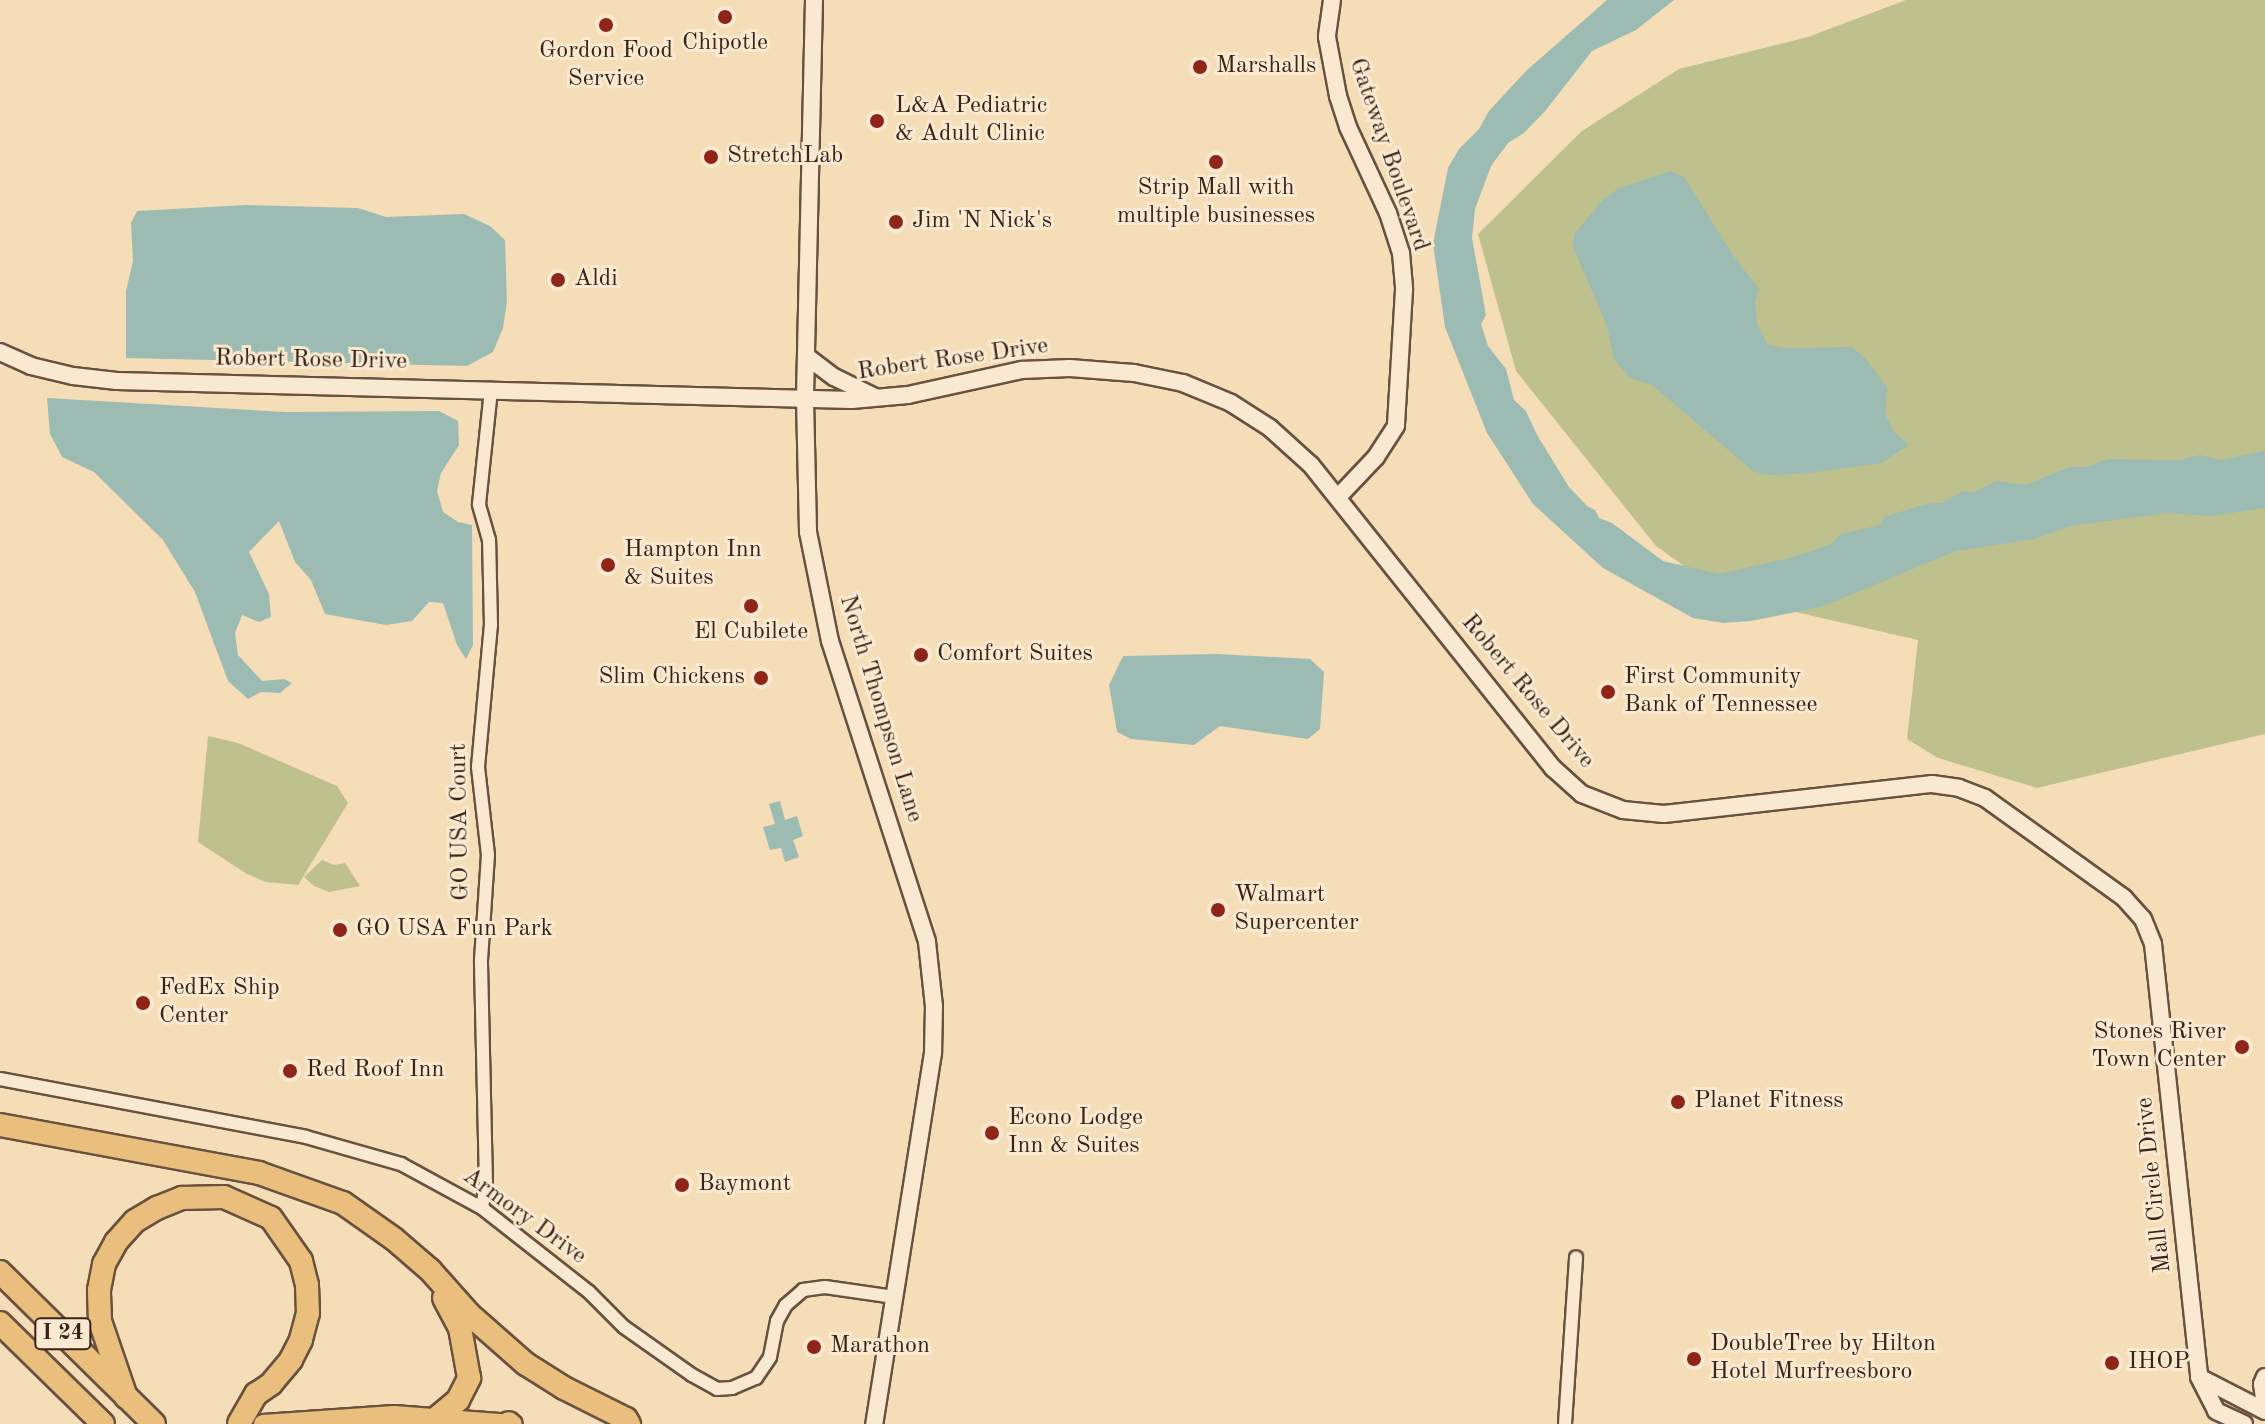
<!DOCTYPE html>
<html>
<head>
<meta charset="utf-8">
<style>
  body { margin:0 }
  #map { position:relative; width:2265px; height:1424px; overflow:hidden; background:#f5ddb7; font-family:"Old Standard TT",serif }
  div>[style] { position:absolute }
  .green>* { inset:0; background:#bec08d }
  .water>* { inset:0; background:#9cbbb2 }
  .roads { filter:drop-shadow(2px 0 #68513f) drop-shadow(-2px 0 #68513f) drop-shadow(0 2px #68513f) drop-shadow(0 -2px #68513f) }
  .street>* { height:12px; margin:-6px; padding:0 6px; transform-origin:6px; border-radius:6px; background:#f8e9d0 }
  .secondary>* { height:16px; margin:-8px; padding:0 8px; transform-origin:8px; border-radius:8px; background:#f8e9d0 }
  .primary>* { height:18px; margin:-9px; padding:0 9px; transform-origin:9px; border-radius:9px; background:#eabe7c }
  .highway>* { height:22px; margin:-11px; padding:0 11px; transform-origin:11px; border-radius:11px; background:#eabe7c }
  .dots>* { width:22px; height:22px; translate:-50% -50%; box-sizing:border-box; border:4px solid #f8e9d0; border-radius:50% }
  span { translate:-50% -50%; white-space:nowrap; text-align:center; line-height:1.15; -webkit-text-stroke:6px #f8e9d0; paint-order:stroke }
  .shield-label span { padding:2px 6px; background:#f8e9d0; border:2px solid; border-radius:6px; -webkit-text-stroke-width:0 }
  .shield-label { font-size:22px; color:#392217; font-weight:700 }
  .poi-label { font-size:24px; color:#392217 }
  .left { translate:0 -50%; text-align:left }
  .right { translate:-100% -50%; text-align:right }
  .street-label { font-size:24px; color:#392217 }
</style>
</head>
<body>
<div id="map">
  <div class="green">
    <i style="clip-path:polygon(1906px 0,2265px 0,2265px 734px,2037px 788px,1938px 758px,1907px 739px,1918px 640px,1726px 596px,1656px 546px,1516px 371px,1478px 234px,1582px 131px,1679px 69px,1808px 37px)"></i>
    <i style="clip-path:polygon(208px 736px,238px 743px,337px 786px,348px 803px,298px 885px,266px 882px,247px 874px,198px 842px)"></i>
    <i style="clip-path:polygon(322px 860px,334px 865px,345px 863px,360px 886px,329px 892px,314px 886px,304px 877px)"></i>
  </div>
  <div class="water">
    <i style="clip-path:polygon(1607px 0,1674px 0,1636px 30px,1592px 51px,1546px 110px,1524px 133px,1508px 143px,1491px 166px,1475px 209px,1472px 238px,1486px 315px,1481px 324px,1488px 346px,1506px 369px,1514px 400px,1526px 411px,1537px 435px,1569px 487px,1587px 506px,1595px 510px,1599px 518px,1612px 523px,1663px 561px,1719px 574px,1798px 556px,1831px 544px,1841px 534px,1880px 525px,1884px 517px,1926px 504px,1942px 503px,1963px 491px,1974px 492px,1996px 481px,2025px 485px,2070px 467px,2086px 467px,2108px 459px,2180px 460px,2200px 455px,2220px 460px,2265px 451px,2265px 508px,2211px 516px,2166px 513px,2071px 526px,2034px 539px,1956px 551px,1821px 607px,1751px 621px,1723px 623px,1693px 618px,1603px 568px,1533px 504px,1487px 433px,1445px 327px,1433px 244px,1448px 168px,1459px 149px,1479px 129px,1489px 111px,1526px 71px)"></i>
    <i style="clip-path:polygon(1670px 171px,1684px 177px,1733px 255px,1759px 289px,1755px 301px,1757px 324px,1768px 345px,1785px 348px,1852px 347px,1866px 359px,1887px 388px,1885px 414px,1895px 433px,1909px 445px,1881px 463px,1810px 473px,1772px 475px,1754px 472px,1652px 385px,1629px 377px,1614px 359px,1607px 326px,1573px 247px,1575px 233px,1602px 201px,1619px 188px)"></i>
    <i style="clip-path:polygon(246px 205px,358px 208px,386px 217px,464px 214px,490px 226px,505px 240px,507px 301px,503px 328px,493px 352px,467px 366px,126px 358px,126px 291px,133px 261px,131px 223px,137px 211px)"></i>
    <i style="clip-path:polygon(47px 398px,285px 412px,439px 411px,458px 421px,459px 445px,441px 473px,437px 491px,443px 512px,458px 522px,472px 525px,473px 645px,466px 659px,457px 645px,443px 603px,429px 602px,412px 621px,386px 625px,325px 614px,311px 580px,295px 562px,279px 521px,249px 552px,269px 594px,271px 617px,259px 622px,242px 615px,235px 633px,238px 655px,262px 681px,284px 679px,292px 683px,280px 693px,261px 692px,248px 699px,228px 681px,195px 592px,163px 540px,94px 472px,62px 457px,50px 434px)"></i>
    <i style="clip-path:polygon(1216px 654px,1310px 659px,1324px 672px,1320px 729px,1308px 739px,1220px 726px,1194px 745px,1131px 739px,1117px 732px,1109px 685px,1123px 656px)"></i>
    <i style="clip-path:polygon(780px 801px,785px 820px,797px 816px,803px 836px,793px 840px,799px 857px,785px 862px,781px 848px,770px 850px,763px 827px,775px 824px,769px 804px)"></i>
  </div>
  <div class="roads">
    <div class="street">
      <i style="left:0;top:1079px;width:311px;rotate:10.7deg"></i>
      <i style="left:306px;top:1137px;width:99px;rotate:15.9deg"></i>
      <i style="left:401px;top:1164px;width:92px;rotate:28.5deg"></i>
      <i style="left:482px;top:1208px;width:136px;rotate:38.1deg"></i>
      <i style="left:589px;top:1292px;width:49px;rotate:45deg"></i>
      <i style="left:624px;top:1327px;width:83px;rotate:35.2deg"></i>
      <i style="left:692px;top:1375px;width:29px;rotate:29deg"></i>
      <i style="left:717px;top:1389px;width:15px;rotate:-4deg"></i>
      <i style="left:732px;top:1388px;width:26px;rotate:-23deg"></i>
      <i style="left:756px;top:1378px;width:25px;rotate:-56deg"></i>
      <i style="left:770px;top:1357px;width:37px;rotate:-79deg"></i>
      <i style="left:777px;top:1321px;width:18px;rotate:-61deg"></i>
      <i style="left:786px;top:1305px;width:23px;rotate:-41deg"></i>
      <i style="left:803px;top:1290px;width:22px;rotate:-8deg"></i>
      <i style="left:825px;top:1287px;width:70px;rotate:8.2deg"></i>
      <i style="left:482px;top:1208px;width:24px;rotate:-81deg"></i>
      <i style="left:486px;top:1184px;width:224px;rotate:-91.3deg"></i>
      <i style="left:481px;top:960px;width:105px;rotate:-86.2deg"></i>
      <i style="left:488px;top:855px;width:89px;rotate:-96.5deg"></i>
      <i style="left:478px;top:767px;width:143px;rotate:-84.8deg"></i>
      <i style="left:491px;top:625px;width:85px;rotate:-91.3deg"></i>
      <i style="left:489px;top:540px;width:37px;rotate:-106deg"></i>
      <i style="left:479px;top:504px;width:116px;rotate:-84deg"></i>
      <i style="left:1565px;top:1424px;width:167px;rotate:-86.2deg"></i>
    </div>
    <div class="secondary">
      <i style="left:814px;top:0;width:399px;rotate:91.3deg"></i>
      <i style="left:805px;top:399px;width:133px;rotate:88.7deg"></i>
      <i style="left:808px;top:532px;width:111px;rotate:78.6deg"></i>
      <i style="left:830px;top:641px;width:316px;rotate:72.1deg"></i>
      <i style="left:927px;top:942px;width:64px;rotate:83.8deg"></i>
      <i style="left:934px;top:1006px;width:47px;rotate:91.2deg"></i>
      <i style="left:933px;top:1053px;width:376px;rotate:99deg"></i>
      <i style="left:1332px;top:0;width:37px;rotate:98deg"></i>
      <i style="left:1327px;top:37px;width:60px;rotate:79.4deg"></i>
      <i style="left:1338px;top:96px;width:33px;rotate:72deg"></i>
      <i style="left:1348px;top:127px;width:95px;rotate:65.1deg"></i>
      <i style="left:1388px;top:213px;width:42px;rotate:72deg"></i>
      <i style="left:1401px;top:253px;width:37px;rotate:85deg"></i>
      <i style="left:1404px;top:290px;width:136px;rotate:93.4deg"></i>
      <i style="left:1396px;top:426px;width:37px;rotate:123deg"></i>
      <i style="left:1376px;top:457px;width:55px;rotate:133.5deg"></i>
      <i style="left:0;top:352px;width:34px;rotate:24deg"></i>
      <i style="left:31px;top:366px;width:43px;rotate:13.4deg"></i>
      <i style="left:73px;top:376px;width:44px;rotate:6.5deg"></i>
      <i style="left:117px;top:381px;width:735px;rotate:1.48deg"></i>
      <i style="left:852px;top:400px;width:56px;rotate:-5.1deg"></i>
      <i style="left:908px;top:395px;width:117px;rotate:-12.4deg"></i>
      <i style="left:1022px;top:370px;width:48px;rotate:-2.4deg"></i>
      <i style="left:1070px;top:368px;width:64px;rotate:4.5deg"></i>
      <i style="left:1134px;top:373px;width:50px;rotate:11.5deg"></i>
      <i style="left:1183px;top:383px;width:52px;rotate:22.6deg"></i>
      <i style="left:1231px;top:403px;width:46px;rotate:32.7deg"></i>
      <i style="left:1270px;top:428px;width:55px;rotate:42.1deg"></i>
      <i style="left:1311px;top:465px;width:388px;rotate:51.4deg"></i>
      <i style="left:1553px;top:768px;width:39px;rotate:42deg"></i>
      <i style="left:1582px;top:794px;width:44px;rotate:21.3deg"></i>
      <i style="left:1623px;top:810px;width:41px;rotate:5.6deg"></i>
      <i style="left:1664px;top:814px;width:270px;rotate:-6.4deg"></i>
      <i style="left:1932px;top:784px;width:27px;rotate:8deg"></i>
      <i style="left:1959px;top:788px;width:28px;rotate:21deg"></i>
      <i style="left:1985px;top:798px;width:171px;rotate:35.7deg"></i>
      <i style="left:2124px;top:898px;width:28px;rotate:48deg"></i>
      <i style="left:2143px;top:919px;width:27px;rotate:68deg"></i>
      <i style="left:2153px;top:944px;width:435px;rotate:83.9deg"></i>
      <i style="left:2199px;top:1377px;width:38px;rotate:63deg"></i>
      <i style="left:2216px;top:1411px;width:31px;rotate:25deg"></i>
      <i style="left:806px;top:356px;width:35px;rotate:37deg"></i>
      <i style="left:834px;top:377px;width:46px;rotate:26deg"></i>
      <i style="left:2199px;top:1377px;width:74px;rotate:27.3deg"></i>
      <i style="left:2265px;top:1377px;width:8px;rotate:113deg"></i>
      <i style="left:2262px;top:1384px;width:21px;rotate:82deg"></i>
    </div>
    <div class="primary">
      <i style="left:263px;top:1424px;width:131px;rotate:-3.9deg"></i>
      <i style="left:394px;top:1415px;width:119px;rotate:4.3deg"></i>
    </div>
    <div class="highway">
      <i style="left:0;top:1125px;width:263px;rotate:10.5deg"></i>
      <i style="left:259px;top:1173px;width:89px;rotate:19.7deg"></i>
      <i style="left:343px;top:1203px;width:62px;rotate:35.2deg"></i>
      <i style="left:394px;top:1239px;width:48px;rotate:40.7deg"></i>
      <i style="left:430px;top:1270px;width:59px;rotate:48.4deg"></i>
      <i style="left:469px;top:1314px;width:76px;rotate:41.3deg"></i>
      <i style="left:526px;top:1364px;width:45px;rotate:32.3deg"></i>
      <i style="left:564px;top:1388px;width:69px;rotate:26.6deg"></i>
      <i style="left:626px;top:1419px;width:6px;rotate:59deg"></i>
      <i style="left:0;top:1272px;width:216px;rotate:44.6deg"></i>
      <i style="left:0;top:1323px;width:144px;rotate:44.4deg"></i>
      <i style="left:126px;top:1397px;width:80px;rotate:-108.9deg"></i>
      <i style="left:100px;top:1321px;width:31px;rotate:-92deg"></i>
      <i style="left:99px;top:1290px;width:26px;rotate:-79deg"></i>
      <i style="left:104px;top:1264px;width:25px;rotate:-61deg"></i>
      <i style="left:116px;top:1242px;width:28px;rotate:-48deg"></i>
      <i style="left:135px;top:1221px;width:26px;rotate:-31deg"></i>
      <i style="left:157px;top:1208px;width:27px;rotate:-22deg"></i>
      <i style="left:182px;top:1198px;width:42px;rotate:-1.4deg"></i>
      <i style="left:224px;top:1197px;width:51px;rotate:24.1deg"></i>
      <i style="left:271px;top:1218px;width:52px;rotate:55.1deg"></i>
      <i style="left:301px;top:1261px;width:25px;rotate:76deg"></i>
      <i style="left:307px;top:1285px;width:28px;rotate:88deg"></i>
      <i style="left:308px;top:1313px;width:28px;rotate:105deg"></i>
      <i style="left:301px;top:1340px;width:22px;rotate:117deg"></i>
      <i style="left:291px;top:1360px;width:31px;rotate:130deg"></i>
      <i style="left:271px;top:1384px;width:18px;rotate:146deg"></i>
      <i style="left:256px;top:1394px;width:34px;rotate:120deg"></i>
      <i style="left:439px;top:1416px;width:25px;rotate:-40deg"></i>
      <i style="left:458px;top:1400px;width:25px;rotate:-63deg"></i>
      <i style="left:469px;top:1378px;width:51px;rotate:-100.2deg"></i>
      <i style="left:460px;top:1328px;width:34px;rotate:-118deg"></i>
      <i style="left:508px;top:1424px;width:1px;rotate:-45deg"></i>
    </div>
  </div>
  <div class="dots">
    <i style="left:725px;top:17px;background:#8f2418"></i>
    <i style="left:606px;top:25px;background:#8f2418"></i>
    <i style="left:1200px;top:67px;background:#8f2418"></i>
    <i style="left:877px;top:121px;background:#8f2418"></i>
    <i style="left:711px;top:157px;background:#8f2418"></i>
    <i style="left:1216px;top:162px;background:#8f2418"></i>
    <i style="left:896px;top:222px;background:#8f2418"></i>
    <i style="left:558px;top:280px;background:#8f2418"></i>
    <i style="left:608px;top:565px;background:#8f2418"></i>
    <i style="left:751px;top:606px;background:#8f2418"></i>
    <i style="left:921px;top:655px;background:#8f2418"></i>
    <i style="left:761px;top:678px;background:#8f2418"></i>
    <i style="left:1608px;top:692px;background:#8f2418"></i>
    <i style="left:1218px;top:910px;background:#8f2418"></i>
    <i style="left:340px;top:930px;background:#8f2418"></i>
    <i style="left:143px;top:1003px;background:#8f2418"></i>
    <i style="left:2242px;top:1047px;background:#8f2418"></i>
    <i style="left:290px;top:1071px;background:#8f2418"></i>
    <i style="left:1678px;top:1102px;background:#8f2418"></i>
    <i style="left:992px;top:1133px;background:#8f2418"></i>
    <i style="left:682px;top:1185px;background:#8f2418"></i>
    <i style="left:814px;top:1347px;background:#8f2418"></i>
    <i style="left:1694px;top:1359px;background:#8f2418"></i>
    <i style="left:2112px;top:1363px;background:#8f2418"></i>
  </div>
  <div class="shield-label">
    <span style="left:63px;top:1334px">I 24</span>
  </div>
  <div class="poi-label">
    <span style="left:725px;top:44px">Chipotle</span>
    <span style="left:606px;top:66px">Gordon Food<br>Service</span>
    <span class="left" style="left:1216px;top:67px">Marshalls</span>
    <span class="left" style="left:895px;top:121px">L&amp;A Pediatric<br>&amp; Adult Clinic</span>
    <span class="left" style="left:727px;top:157px">StretchLab</span>
    <span style="left:1216px;top:203px">Strip Mall with<br>multiple businesses</span>
    <span class="left" style="left:912px;top:222px">Jim 'N Nick's</span>
    <span class="left" style="left:574px;top:280px">Aldi</span>
    <span class="left" style="left:624px;top:565px">Hampton Inn<br>&amp; Suites</span>
    <span style="left:751px;top:633px">El Cubilete</span>
    <span class="left" style="left:937px;top:655px">Comfort Suites</span>
    <span class="right" style="left:745px;top:678px">Slim Chickens</span>
    <span class="left" style="left:1624px;top:692px">First Community<br>Bank of Tennessee</span>
    <span class="left" style="left:1234px;top:910px">Walmart<br>Supercenter</span>
    <span class="left" style="left:356px;top:930px">GO USA Fun Park</span>
    <span class="left" style="left:159px;top:1003px">FedEx Ship<br>Center</span>
    <span class="right" style="left:2226px;top:1047px">Stones River<br>Town Center</span>
    <span class="left" style="left:306px;top:1071px">Red Roof Inn</span>
    <span class="left" style="left:1694px;top:1102px">Planet Fitness</span>
    <span class="left" style="left:1008px;top:1133px">Econo Lodge<br>Inn &amp; Suites</span>
    <span class="left" style="left:698px;top:1185px">Baymont</span>
    <span class="left" style="left:1710px;top:1359px">DoubleTree by Hilton<br>Hotel Murfreesboro</span>
    <span class="left" style="left:830px;top:1347px">Marathon</span>
    <span class="left" style="left:2128px;top:1363px">IHOP</span>
  </div>
  <div class="street-label">
    <span style="left:1388px;top:155px;rotate:71deg">Gateway Boulevard</span>
    <span style="left:953px;top:360px;rotate:-8deg">Robert Rose Drive</span>
    <span style="left:311px;top:361px;rotate:1deg">Robert Rose Drive</span>
    <span style="left:1527px;top:692px;rotate:50deg">Robert Rose Drive</span>
    <span style="left:880px;top:709px;rotate:73deg">North Thompson Lane</span>
    <span style="left:461px;top:822px;rotate:-91deg">GO USA Court</span>
    <span style="left:2155px;top:1185px;rotate:-96deg">Mall Circle Drive</span>
    <span style="left:524px;top:1217px;rotate:36deg">Armory Drive</span>
  </div>
</div>
</body>
</html>
